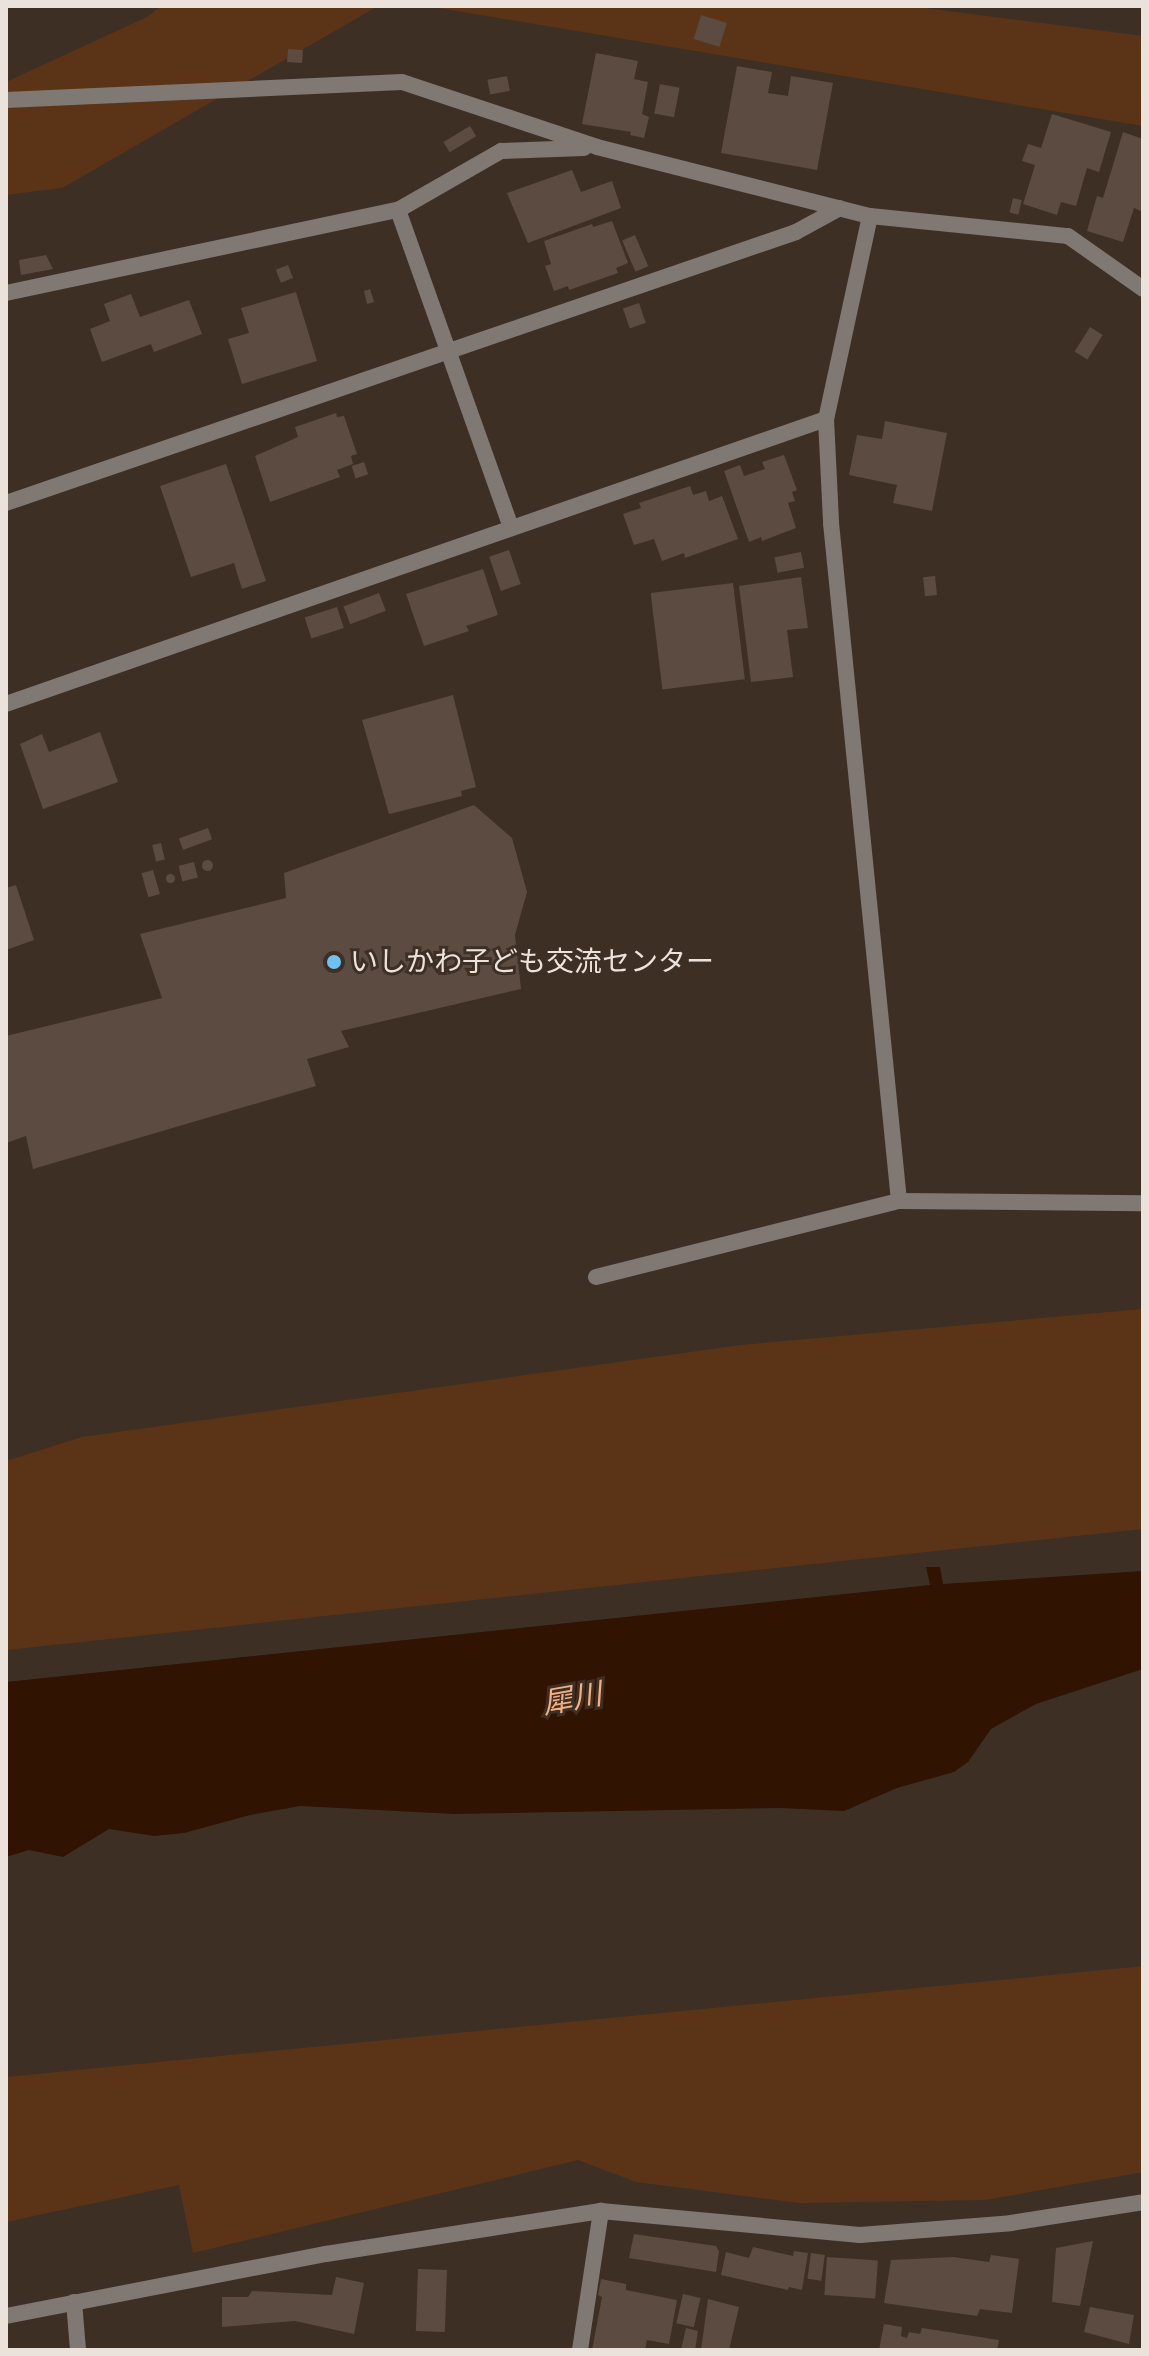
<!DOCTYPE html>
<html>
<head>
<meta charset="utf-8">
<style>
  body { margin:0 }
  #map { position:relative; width:1149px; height:2356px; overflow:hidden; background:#3e2f25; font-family:Raleway,"Noto Sans JP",sans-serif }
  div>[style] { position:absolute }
  .green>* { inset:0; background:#5b3417 }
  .water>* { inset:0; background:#301300 }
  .building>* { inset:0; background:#5b4b40; transform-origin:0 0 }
  .round { border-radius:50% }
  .street>* { height:16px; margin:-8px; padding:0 8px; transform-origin:8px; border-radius:8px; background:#807873 }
  .dots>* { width:22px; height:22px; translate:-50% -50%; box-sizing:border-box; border:4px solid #3e2f25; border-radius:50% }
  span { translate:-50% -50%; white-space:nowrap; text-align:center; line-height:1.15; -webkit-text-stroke:6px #3e2f25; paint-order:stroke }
  .poi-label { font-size:28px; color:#ece2dc }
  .left { translate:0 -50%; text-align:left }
  .water-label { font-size:30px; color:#f4af7f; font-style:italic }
  .frame { position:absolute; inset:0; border:8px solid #ece2dc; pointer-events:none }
</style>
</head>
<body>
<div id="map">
  <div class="green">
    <i style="clip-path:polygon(161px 6px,378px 6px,62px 188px,6px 195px,6px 82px,147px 17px)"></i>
    <i style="clip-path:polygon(427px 6px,909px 6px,1143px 36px,1143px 126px)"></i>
    <i style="clip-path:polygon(1143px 1309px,1143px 1529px,6px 1650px,6px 1461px,82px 1437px,741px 1345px)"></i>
    <i style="clip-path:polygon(1143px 1966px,1143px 2172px,985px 2200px,800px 2203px,636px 2182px,578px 2160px,193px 2253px,179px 2185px,6px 2222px,6px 2077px)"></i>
  </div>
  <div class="water">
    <i style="clip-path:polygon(926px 1567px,940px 1567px,943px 1584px,1143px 1571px,1143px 1669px,1036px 1704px,991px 1729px,968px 1762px,954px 1772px,897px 1788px,844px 1811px,780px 1808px,454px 1814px,300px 1806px,250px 1815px,184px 1833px,154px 1836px,109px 1829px,63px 1857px,29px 1850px,6px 1857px,6px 1682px,930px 1585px)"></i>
  </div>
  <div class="building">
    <i style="left:701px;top:15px;width:27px;height:25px;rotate:17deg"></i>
    <i style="left:288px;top:49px;width:15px;height:13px;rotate:4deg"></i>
    <i style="clip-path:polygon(596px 53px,638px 61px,634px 79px,648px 82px,642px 114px,649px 117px,644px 138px,630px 135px,631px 132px,582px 124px)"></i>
    <i style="clip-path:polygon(737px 66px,772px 72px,768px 93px,788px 96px,791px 76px,833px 83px,817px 170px,721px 153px)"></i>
    <i style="left:507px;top:76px;width:15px;height:20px;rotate:79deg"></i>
    <i style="left:660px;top:84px;width:20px;height:30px;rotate:11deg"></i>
    <i style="clip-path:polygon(1052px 114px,1111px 132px,1099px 172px,1087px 168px,1076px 206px,1061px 202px,1057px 215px,1023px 204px,1035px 165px,1022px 161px,1028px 144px,1041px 148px)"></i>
    <i style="left:470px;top:126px;width:12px;height:31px;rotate:59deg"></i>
    <i style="clip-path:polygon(1123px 132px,1143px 139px,1143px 212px,1134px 208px,1123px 242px,1087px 231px,1097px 196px,1103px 198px)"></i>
    <i style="clip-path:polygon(572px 170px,581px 192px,612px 181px,621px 208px,528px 243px,507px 193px)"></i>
    <i style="left:1013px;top:198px;width:9px;height:15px;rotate:13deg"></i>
    <i style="clip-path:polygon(612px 221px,628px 263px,616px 268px,618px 273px,569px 290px,568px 286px,554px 291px,545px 266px,551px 264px,544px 241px,592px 224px,593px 227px)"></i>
    <i style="left:635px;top:235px;width:34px;height:14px;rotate:67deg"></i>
    <i style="clip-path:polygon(46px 255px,53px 269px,21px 275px,19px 260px)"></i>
    <i style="left:288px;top:265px;width:14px;height:13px;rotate:69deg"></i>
    <i style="clip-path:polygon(370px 289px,374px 302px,367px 304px,364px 291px)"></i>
    <i style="clip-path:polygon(296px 292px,317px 361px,242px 384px,228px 339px,249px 333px,241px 308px)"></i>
    <i style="clip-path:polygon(131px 294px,140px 317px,189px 300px,202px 334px,154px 352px,151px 344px,102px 362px,90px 329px,110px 321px,104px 304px)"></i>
    <i style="left:639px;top:303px;width:21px;height:17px;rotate:71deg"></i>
    <i style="left:1090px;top:327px;width:15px;height:29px;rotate:32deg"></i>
    <i style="clip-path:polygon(336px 413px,337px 417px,344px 416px,357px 454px,351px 456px,353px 464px,337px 470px,340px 477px,270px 502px,255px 456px,298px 437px,295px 427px)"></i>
    <i style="clip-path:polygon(885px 421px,947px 433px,932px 511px,893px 503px,897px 485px,849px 475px,857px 435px,882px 439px)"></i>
    <i style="clip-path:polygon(784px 455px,797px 490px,792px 492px,795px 501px,788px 503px,796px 528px,762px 541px,761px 537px,749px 542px,724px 471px,740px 465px,744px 476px,765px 469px,762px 462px)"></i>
    <i style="left:364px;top:462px;width:13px;height:13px;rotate:72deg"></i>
    <i style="clip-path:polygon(226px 464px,266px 581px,242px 589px,234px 563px,191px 577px,160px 486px)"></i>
    <i style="clip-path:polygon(690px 486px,693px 495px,706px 491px,709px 501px,722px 496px,738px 539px,685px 558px,684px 553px,662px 561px,654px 539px,634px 545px,623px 514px,641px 508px,639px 503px)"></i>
    <i style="left:509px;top:550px;width:36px;height:21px;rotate:71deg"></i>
    <i style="left:801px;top:552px;width:16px;height:27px;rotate:79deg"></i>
    <i style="clip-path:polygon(483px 569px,498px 615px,466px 626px,469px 631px,424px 646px,406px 594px)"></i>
    <i style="left:935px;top:576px;width:19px;height:12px;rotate:84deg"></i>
    <i style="clip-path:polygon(801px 577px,808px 628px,787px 630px,793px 677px,751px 682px,739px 586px)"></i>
    <i style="left:733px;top:583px;width:97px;height:83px;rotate:83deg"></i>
    <i style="left:379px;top:593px;width:19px;height:38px;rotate:69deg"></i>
    <i style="left:337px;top:607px;width:22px;height:34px;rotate:72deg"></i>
    <i style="clip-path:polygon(453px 695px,476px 787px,461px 791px,462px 796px,389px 814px,362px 720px)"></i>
    <i style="clip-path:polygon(100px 732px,118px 782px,43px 809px,20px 744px,42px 734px,49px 752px)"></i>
    <i style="clip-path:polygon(474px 805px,512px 838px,527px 892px,515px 935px,521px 989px,341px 1031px,349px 1047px,307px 1059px,316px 1086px,33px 1169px,26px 1136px,6px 1143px,6px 1036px,162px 998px,140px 934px,286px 898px,284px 873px)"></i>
    <i style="left:208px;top:828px;width:12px;height:31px;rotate:70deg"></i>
    <i style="left:161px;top:843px;width:17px;height:9px;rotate:77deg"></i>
    <i class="round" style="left:201.5px;top:859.5px;width:11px;height:11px"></i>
    <i style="left:194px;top:862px;width:16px;height:16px;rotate:76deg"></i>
    <i style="left:153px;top:870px;width:25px;height:12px;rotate:74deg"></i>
    <i class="round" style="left:165.5px;top:873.5px;width:9px;height:9px"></i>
    <i style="clip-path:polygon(16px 885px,34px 940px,6px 950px,6px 888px)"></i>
    <i style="clip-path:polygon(634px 2234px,716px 2246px,719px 2251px,716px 2272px,629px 2258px)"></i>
    <i style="clip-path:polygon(1093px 2241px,1080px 2306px,1052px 2302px,1056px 2248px)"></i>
    <i style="clip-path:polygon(753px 2247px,793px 2256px,794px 2251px,808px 2253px,802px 2290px,789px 2287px,788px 2290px,721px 2275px,726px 2252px,749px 2258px)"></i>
    <i style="left:811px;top:2253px;width:14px;height:26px;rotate:8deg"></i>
    <i style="clip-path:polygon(991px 2255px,1019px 2259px,1012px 2313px,980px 2309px,977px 2316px,884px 2303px,891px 2260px,953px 2257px,989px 2262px)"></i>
    <i style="left:827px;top:2257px;width:51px;height:38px;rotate:4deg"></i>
    <i style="left:418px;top:2269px;width:29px;height:62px;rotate:2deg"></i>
    <i style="clip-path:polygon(336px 2277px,364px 2283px,354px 2334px,295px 2321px,222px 2327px,222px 2297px,248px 2297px,252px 2291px,332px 2295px)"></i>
    <i style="clip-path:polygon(601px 2279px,626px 2284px,626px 2290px,677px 2300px,669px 2344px,647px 2340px,645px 2350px,592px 2350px,602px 2297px,598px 2295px)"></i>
    <i style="left:683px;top:2294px;width:18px;height:30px;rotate:13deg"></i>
    <i style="clip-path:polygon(708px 2299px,739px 2307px,729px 2350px,701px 2350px)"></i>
    <i style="clip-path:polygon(1090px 2307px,1134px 2315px,1129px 2344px,1084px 2332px)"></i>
    <i style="clip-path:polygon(884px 2324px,902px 2327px,901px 2336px,907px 2338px,909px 2332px,920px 2334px,922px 2328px,999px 2340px,997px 2350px,879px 2350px)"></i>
    <i style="clip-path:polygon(686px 2328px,698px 2331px,695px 2350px,681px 2350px)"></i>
  </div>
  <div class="street">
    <i style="left:6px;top:100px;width:396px;rotate:-2.6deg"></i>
    <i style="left:402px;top:82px;width:206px;rotate:18.4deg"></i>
    <i style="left:597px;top:147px;width:282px;rotate:14.2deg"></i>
    <i style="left:870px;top:216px;width:199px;rotate:5.8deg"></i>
    <i style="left:1068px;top:236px;width:92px;rotate:35.2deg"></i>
    <i style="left:398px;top:210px;width:337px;rotate:70.4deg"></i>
    <i style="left:870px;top:216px;width:208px;rotate:102.2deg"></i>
    <i style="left:826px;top:419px;width:104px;rotate:87.2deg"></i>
    <i style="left:831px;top:523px;width:681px;rotate:84.27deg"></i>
    <i style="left:6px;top:293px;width:401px;rotate:-12deg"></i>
    <i style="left:398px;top:210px;width:119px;rotate:-29.8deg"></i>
    <i style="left:501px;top:151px;width:83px;rotate:-2.1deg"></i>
    <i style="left:6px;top:503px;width:835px;rotate:-18.93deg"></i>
    <i style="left:796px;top:232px;width:50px;rotate:-28.6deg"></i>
    <i style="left:6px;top:704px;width:868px;rotate:-19.17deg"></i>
    <i style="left:596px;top:1277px;width:312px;rotate:-14.1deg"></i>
    <i style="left:899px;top:1201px;width:244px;rotate:0.5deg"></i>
    <i style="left:74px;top:2302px;width:48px;rotate:85.2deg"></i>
    <i style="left:6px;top:2316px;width:326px;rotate:-11deg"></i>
    <i style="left:326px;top:2254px;width:278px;rotate:-8.9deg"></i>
    <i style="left:601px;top:2211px;width:260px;rotate:5.3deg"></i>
    <i style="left:860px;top:2235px;width:151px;rotate:-4.5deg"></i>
    <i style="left:1011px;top:2223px;width:134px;rotate:-9deg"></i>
    <i style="left:580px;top:2350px;width:141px;rotate:-81.4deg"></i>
  </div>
  <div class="dots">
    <i style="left:334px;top:962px;background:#6dc2f3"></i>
  </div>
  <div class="poi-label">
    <span class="left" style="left:350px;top:962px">いしかわ子ども交流センター</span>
  </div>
  <div class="water-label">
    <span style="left:572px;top:1699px;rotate:-10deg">犀川</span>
  </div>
  <div class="frame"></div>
</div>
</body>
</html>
